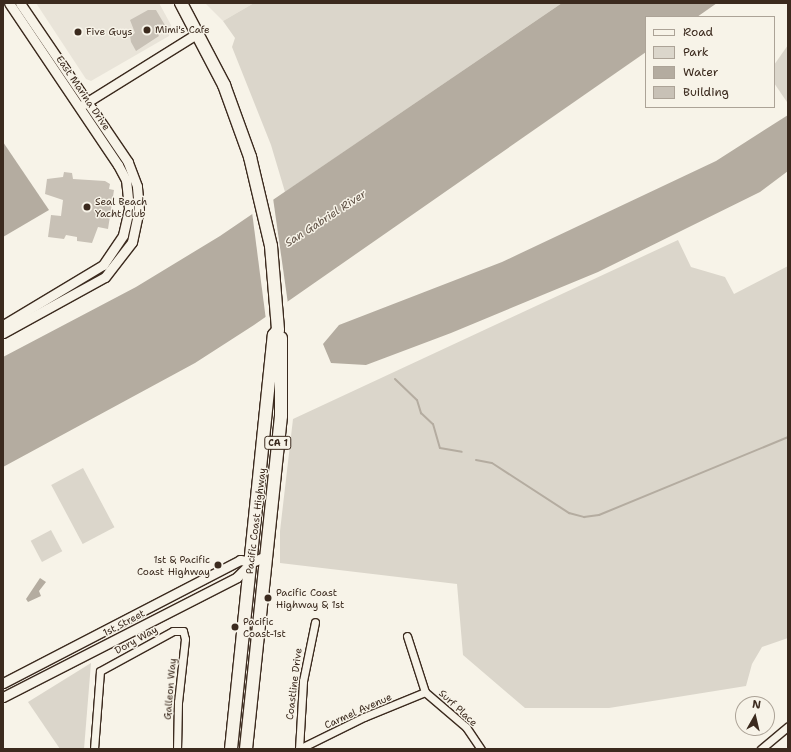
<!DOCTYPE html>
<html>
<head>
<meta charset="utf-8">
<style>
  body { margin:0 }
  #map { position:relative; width:791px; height:752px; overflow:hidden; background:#f7f3e8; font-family:"Shantell Sans",sans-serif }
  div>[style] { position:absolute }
  .built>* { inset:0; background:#e9e4d9 }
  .green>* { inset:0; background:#dbd6cb; transform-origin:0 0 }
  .water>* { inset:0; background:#b4aca0 }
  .pier>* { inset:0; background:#f7f3e8 }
  .stream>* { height:2px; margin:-1px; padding:0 1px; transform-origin:1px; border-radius:1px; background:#b4aca0 }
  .building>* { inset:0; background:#c8c1b6 }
  .roads { filter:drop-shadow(1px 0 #3b2a1e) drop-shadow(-1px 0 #3b2a1e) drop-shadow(0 1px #3b2a1e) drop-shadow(0 -1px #3b2a1e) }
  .street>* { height:7px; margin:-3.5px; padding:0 3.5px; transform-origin:3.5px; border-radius:3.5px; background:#f7f3e8 }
  .secondary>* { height:9px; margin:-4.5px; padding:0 4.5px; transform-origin:4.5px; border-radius:4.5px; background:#f7f3e8 }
  .highway>* { height:12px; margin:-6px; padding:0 6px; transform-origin:6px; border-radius:6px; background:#f7f3e8 }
  .dots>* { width:11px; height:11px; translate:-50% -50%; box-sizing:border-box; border:2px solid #f7f3e8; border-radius:50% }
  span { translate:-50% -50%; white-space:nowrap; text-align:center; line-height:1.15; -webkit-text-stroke:3px #f7f3e8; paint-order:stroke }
  .shield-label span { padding:1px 3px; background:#f7f3e8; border:1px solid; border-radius:3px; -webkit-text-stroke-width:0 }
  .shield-label { font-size:9px; color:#3b2a1e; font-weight:700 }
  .poi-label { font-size:10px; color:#3b2a1e }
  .left { translate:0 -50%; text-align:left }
  .right { translate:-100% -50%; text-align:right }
  .street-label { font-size:10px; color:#3b2a1e }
  .water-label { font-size:11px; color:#5f5145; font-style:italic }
  .frame { position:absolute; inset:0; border:4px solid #3b2a1e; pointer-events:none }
  .legend { position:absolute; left:645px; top:16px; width:130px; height:92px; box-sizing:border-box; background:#f7f3e8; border:1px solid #aca397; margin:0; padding:5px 7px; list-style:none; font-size:12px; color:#3b2a1e }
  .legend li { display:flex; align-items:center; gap:8px; height:20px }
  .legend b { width:20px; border:1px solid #aca397 }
  .north { position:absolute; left:735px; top:696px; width:40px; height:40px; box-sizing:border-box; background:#f7f3e8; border:1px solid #aca397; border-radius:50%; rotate:8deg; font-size:11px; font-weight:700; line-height:16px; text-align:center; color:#3b2a1e }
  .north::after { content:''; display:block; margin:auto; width:14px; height:18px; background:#3b2a1e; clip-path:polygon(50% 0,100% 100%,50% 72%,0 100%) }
</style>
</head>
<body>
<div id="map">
  <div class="built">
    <i style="clip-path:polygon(36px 3px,159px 3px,171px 25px,169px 36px,91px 81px,86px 79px)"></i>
    <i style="clip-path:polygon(205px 3px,254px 3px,223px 21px)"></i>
  </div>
  <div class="green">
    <i style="clip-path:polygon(254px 3px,562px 3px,285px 192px,271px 145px,232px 47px,235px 38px,223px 21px)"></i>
    <i style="clip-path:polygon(788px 45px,788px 102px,787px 102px,774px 83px,774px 65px)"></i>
    <i style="clip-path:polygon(678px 240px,691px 267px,725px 277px,734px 294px,788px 266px,788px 638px,762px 647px,752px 664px,746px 686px,609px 708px,525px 708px,463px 655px,457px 584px,280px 563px,280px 531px,293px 419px)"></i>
    <i style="left:83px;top:468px;width:67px;height:36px;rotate:62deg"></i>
    <i style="left:51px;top:530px;width:24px;height:23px;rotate:62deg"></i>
    <i style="clip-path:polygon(91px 663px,84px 749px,60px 749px,28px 702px)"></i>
  </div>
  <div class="water">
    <i style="clip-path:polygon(562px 3px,717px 3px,697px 17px,646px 17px,646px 52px,254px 325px,195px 363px,3px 467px,3px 357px,136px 287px,220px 236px)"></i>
    <i style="clip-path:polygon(788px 115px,788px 171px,760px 192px,598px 272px,451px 333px,366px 365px,331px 363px,323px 344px,339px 325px,502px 262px,716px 161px)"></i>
    <i style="clip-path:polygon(3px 142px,49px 210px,3px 237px)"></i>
    <i style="clip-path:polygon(40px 578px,46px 582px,39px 591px,41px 596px,28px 602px,26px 599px)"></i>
  </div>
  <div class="pier">
    <i style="clip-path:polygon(273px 198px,288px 304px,266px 320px,252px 212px)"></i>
  </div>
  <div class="stream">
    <i style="left:395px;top:379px;width:30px;rotate:44deg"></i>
    <i style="left:417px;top:400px;width:14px;rotate:73deg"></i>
    <i style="left:421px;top:413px;width:16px;rotate:43deg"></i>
    <i style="left:433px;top:424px;width:25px;rotate:74deg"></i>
    <i style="left:440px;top:448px;width:22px;rotate:10deg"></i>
    <i style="left:476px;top:460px;width:16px;rotate:11deg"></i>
    <i style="left:492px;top:463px;width:92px;rotate:33deg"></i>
    <i style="left:569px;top:513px;width:16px;rotate:15deg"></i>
    <i style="left:584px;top:517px;width:15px;rotate:-8deg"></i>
    <i style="left:599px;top:515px;width:204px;rotate:-22.4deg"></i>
  </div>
  <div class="building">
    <i style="clip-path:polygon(148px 10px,156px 10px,166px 27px,157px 32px,159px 36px,136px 51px,131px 42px,130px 36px,135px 33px,130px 20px)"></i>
    <i style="clip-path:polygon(64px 172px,72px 173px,73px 179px,105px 181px,110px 184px,109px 189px,114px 190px,108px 229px,98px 227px,92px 243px,77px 241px,77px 237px,66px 235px,64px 239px,48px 237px,51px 215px,61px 216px,63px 200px,45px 194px,47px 179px,63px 177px)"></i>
  </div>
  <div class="roads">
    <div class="street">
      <i style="left:407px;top:636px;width:59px;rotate:72.2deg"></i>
      <i style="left:425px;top:692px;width:54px;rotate:40.5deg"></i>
      <i style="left:466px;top:727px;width:27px;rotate:56deg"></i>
      <i style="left:94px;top:749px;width:78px;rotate:-85.6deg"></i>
      <i style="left:100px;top:671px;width:83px;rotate:-28.7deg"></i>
      <i style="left:173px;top:631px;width:10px"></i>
      <i style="left:183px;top:631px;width:8px;rotate:76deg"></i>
      <i style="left:185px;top:639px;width:63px;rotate:96.3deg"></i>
      <i style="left:178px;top:702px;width:47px;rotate:91.2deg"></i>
      <i style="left:299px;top:749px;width:72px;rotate:-26.2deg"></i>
      <i style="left:364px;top:717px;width:66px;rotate:-22.3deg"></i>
      <i style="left:299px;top:749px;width:68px;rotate:-86.6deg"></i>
      <i style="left:303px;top:681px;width:60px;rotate:-78.5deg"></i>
      <i style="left:761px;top:749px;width:35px;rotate:-40deg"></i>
    </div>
    <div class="secondary">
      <i style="left:84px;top:104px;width:134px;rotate:-31.9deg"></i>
      <i style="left:3px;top:325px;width:117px;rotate:-31deg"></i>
      <i style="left:103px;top:265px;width:36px;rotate:-56deg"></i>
      <i style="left:123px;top:235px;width:28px;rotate:-77deg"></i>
      <i style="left:129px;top:208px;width:28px;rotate:-96deg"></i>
      <i style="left:126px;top:180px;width:17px;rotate:-118deg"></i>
      <i style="left:118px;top:165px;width:195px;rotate:-123.9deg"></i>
      <i style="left:3px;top:333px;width:116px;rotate:-28.8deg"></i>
      <i style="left:105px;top:277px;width:44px;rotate:-52.4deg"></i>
      <i style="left:132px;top:242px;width:33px;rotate:-78deg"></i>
      <i style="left:139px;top:210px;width:24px;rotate:-95deg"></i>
      <i style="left:137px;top:186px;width:26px;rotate:-111deg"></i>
      <i style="left:128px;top:162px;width:192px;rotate:-124.2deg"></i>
      <i style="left:3px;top:683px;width:267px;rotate:-27.4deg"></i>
      <i style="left:240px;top:560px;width:12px;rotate:9deg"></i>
      <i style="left:3px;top:697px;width:263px;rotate:-27.1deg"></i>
      <i style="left:237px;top:577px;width:21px;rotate:-45deg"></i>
      <i style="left:252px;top:562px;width:15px;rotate:-23deg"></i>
    </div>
    <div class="highway">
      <i style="left:181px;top:3px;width:93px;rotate:62.3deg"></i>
      <i style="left:224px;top:85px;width:77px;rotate:70.1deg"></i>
      <i style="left:250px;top:157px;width:91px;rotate:76.7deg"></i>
      <i style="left:271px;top:246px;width:84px;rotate:85.2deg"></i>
      <i style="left:231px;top:749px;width:416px;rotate:-84.1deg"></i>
      <i style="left:274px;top:335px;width:6px;rotate:-51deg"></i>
      <i style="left:246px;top:749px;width:335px;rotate:-84deg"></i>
      <i style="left:281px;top:416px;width:78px;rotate:-90deg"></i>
    </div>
  </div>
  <div class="dots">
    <i style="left:147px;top:30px;background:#3b2a1e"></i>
    <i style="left:78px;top:32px;background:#3b2a1e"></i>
    <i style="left:87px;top:207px;background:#3b2a1e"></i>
    <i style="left:218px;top:565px;background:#3b2a1e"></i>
    <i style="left:268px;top:598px;background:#3b2a1e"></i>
    <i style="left:235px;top:627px;background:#3b2a1e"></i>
  </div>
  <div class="shield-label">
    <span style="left:278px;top:443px">CA 1</span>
  </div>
  <div class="poi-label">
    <span class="left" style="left:155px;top:30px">Mimi's Cafe</span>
    <span class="left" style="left:86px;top:32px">Five Guys</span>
    <span class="left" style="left:95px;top:207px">Seal Beach<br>Yacht Club</span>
    <span class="right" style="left:210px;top:565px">1st &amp; Pacific<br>Coast Highway</span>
    <span class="left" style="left:276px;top:598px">Pacific Coast<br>Highway &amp; 1st</span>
    <span class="left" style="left:243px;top:627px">Pacific<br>Coast-1st</span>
  </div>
  <div class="street-label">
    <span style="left:83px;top:93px;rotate:56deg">East Marina Drive</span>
    <span style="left:256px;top:521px;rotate:-83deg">Pacific Coast Highway</span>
    <span style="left:124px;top:623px;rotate:-28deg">1st Street</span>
    <span style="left:136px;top:640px;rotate:-29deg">Dory Way</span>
    <span style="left:294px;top:684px;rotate:-83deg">Coastline Drive</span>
    <span style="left:170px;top:689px;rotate:-85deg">Galleon Way</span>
    <span style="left:458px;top:708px;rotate:43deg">Surf Place</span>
    <span style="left:358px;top:711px;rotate:-24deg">Carmel Avenue</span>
  </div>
  <div class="water-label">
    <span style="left:326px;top:219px;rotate:-33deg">San Gabriel River</span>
  </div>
  <div class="frame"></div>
  <ul class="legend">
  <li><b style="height:5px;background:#f7f3e8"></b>Road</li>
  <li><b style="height:11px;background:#dbd6cb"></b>Park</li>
  <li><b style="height:11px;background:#b4aca0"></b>Water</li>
  <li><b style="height:11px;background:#c8c1b6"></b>Building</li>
  </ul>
  <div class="north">N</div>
</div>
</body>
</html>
